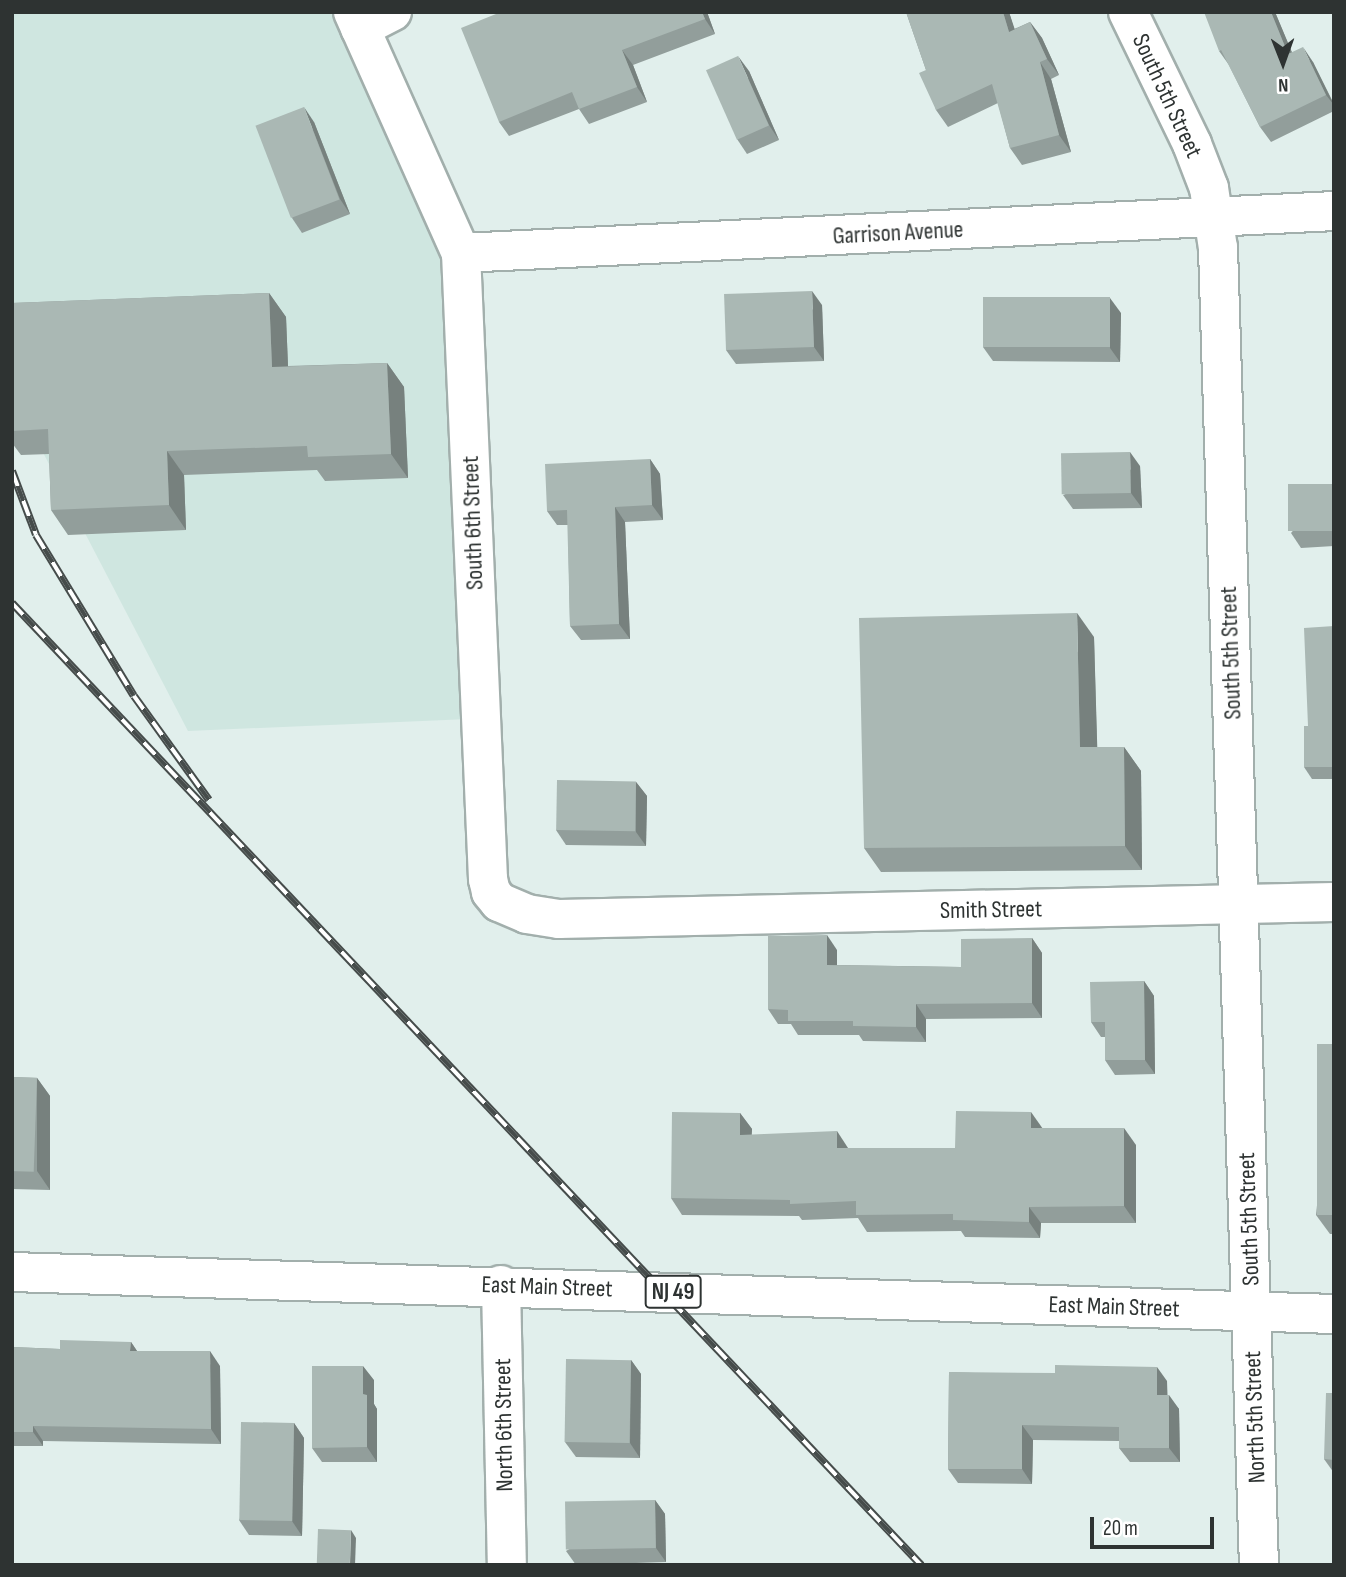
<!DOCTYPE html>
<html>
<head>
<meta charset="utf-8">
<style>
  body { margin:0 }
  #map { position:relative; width:1346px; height:1577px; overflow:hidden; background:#e1efec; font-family:"Sofia Sans Condensed",sans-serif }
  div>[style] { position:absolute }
  .built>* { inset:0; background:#cfe6e0 }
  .roads { filter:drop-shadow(2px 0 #a2afac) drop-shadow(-2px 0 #a2afac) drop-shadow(0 2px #a2afac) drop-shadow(0 -2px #a2afac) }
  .minor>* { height:38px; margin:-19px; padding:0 19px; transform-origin:19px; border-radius:19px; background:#fff }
  .highway>* { height:38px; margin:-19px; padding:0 19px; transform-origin:19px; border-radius:19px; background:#fff }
  .rail>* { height:8px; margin-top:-4px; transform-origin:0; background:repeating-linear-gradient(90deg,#fff 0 16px,#464c4b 0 32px); box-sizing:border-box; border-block:2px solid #464c4b }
  .wall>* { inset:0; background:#929e9b }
  .shaded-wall>* { inset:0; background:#77817e }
  .building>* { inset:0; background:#aab8b4; transform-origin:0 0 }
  span { translate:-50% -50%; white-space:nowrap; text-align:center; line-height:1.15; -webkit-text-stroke:5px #fff; paint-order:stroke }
  .shield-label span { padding:2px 5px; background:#fff; border:2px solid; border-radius:5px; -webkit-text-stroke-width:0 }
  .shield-label { font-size:23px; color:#2e3332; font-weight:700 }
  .street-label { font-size:24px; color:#2e3332 }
  .frame { position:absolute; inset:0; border:14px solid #2e3332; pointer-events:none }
  .north { position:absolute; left:1248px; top:28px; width:70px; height:70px; -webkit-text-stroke:5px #fff; paint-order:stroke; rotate:179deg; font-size:19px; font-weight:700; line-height:28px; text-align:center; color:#2e3332 }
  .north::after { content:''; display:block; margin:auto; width:24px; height:32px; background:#2e3332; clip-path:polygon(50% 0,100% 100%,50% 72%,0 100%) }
  .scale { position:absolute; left:1090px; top:1517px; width:124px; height:32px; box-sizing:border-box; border:4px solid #2e3332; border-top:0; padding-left:9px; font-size:21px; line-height:24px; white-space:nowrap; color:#2e3332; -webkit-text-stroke:5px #fff; paint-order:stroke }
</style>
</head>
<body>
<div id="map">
  <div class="built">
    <i style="clip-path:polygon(12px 12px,357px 12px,468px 247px,492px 718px,188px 731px,12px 393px)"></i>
  </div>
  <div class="roads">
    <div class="minor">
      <i style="left:353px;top:12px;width:264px;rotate:65.9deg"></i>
      <i style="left:461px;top:253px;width:627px;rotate:87.53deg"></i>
      <i style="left:488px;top:879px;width:13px;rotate:77deg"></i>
      <i style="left:491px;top:892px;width:13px;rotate:51deg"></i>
      <i style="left:499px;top:902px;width:30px;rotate:23deg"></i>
      <i style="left:527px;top:914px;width:32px;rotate:9deg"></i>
      <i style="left:559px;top:919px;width:775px;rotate:-1.26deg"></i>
      <i style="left:1128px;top:12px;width:147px;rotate:64.1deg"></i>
      <i style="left:1192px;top:144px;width:47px;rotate:68.9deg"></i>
      <i style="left:1209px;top:188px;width:61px;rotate:81.5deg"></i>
      <i style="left:1218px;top:248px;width:1318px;rotate:88.22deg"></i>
      <i style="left:360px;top:28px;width:36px;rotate:-27deg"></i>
      <i style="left:461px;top:253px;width:874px;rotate:-2.75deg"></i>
      <i style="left:501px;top:1285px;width:280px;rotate:88.8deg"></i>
    </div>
    <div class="highway">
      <i style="left:12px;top:1272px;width:1323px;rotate:1.82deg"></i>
    </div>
  </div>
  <div class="rail">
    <i style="left:12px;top:471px;width:68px;rotate:69.4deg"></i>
    <i style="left:36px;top:535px;width:188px;rotate:58.7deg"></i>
    <i style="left:134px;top:696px;width:128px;rotate:54.2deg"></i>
    <i style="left:12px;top:603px;width:1324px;rotate:46.62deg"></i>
  </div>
  <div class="wall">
    <i style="clip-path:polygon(501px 12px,707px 12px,715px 34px,633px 65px,647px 102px,589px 124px,579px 109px,509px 136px,499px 122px)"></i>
    <i style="clip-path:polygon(906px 12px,1009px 12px,1014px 29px,1030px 22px,1042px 38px,1059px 75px,1051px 79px,1071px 152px,1022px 165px,1010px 148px,998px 103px,948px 127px,936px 110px,926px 70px)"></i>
    <i style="clip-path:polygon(1275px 12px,1292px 53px,1313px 62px,1334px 104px,1334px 111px,1271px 142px,1260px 127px,1229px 65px,1219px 51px)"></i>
    <i style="clip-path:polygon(749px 71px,779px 140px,747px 154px,737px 139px)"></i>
    <i style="clip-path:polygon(314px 122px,350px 214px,302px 233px,292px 218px)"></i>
    <i style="clip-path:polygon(269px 293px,286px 317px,288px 366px,387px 363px,404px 387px,408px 478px,325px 481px,317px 470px,184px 475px,186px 530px,68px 535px,51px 510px,49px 454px,21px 455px,12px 443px,12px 303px)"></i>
    <i style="clip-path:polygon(822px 305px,824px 361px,736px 364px,726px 350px)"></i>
    <i style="clip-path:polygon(1121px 313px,1120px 362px,993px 361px,983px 347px)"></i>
    <i style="clip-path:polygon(650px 459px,660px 474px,663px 520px,625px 522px,630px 639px,581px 640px,570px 626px,568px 525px,557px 525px,547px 511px)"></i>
    <i style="clip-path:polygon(1140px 466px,1142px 508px,1073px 509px,1063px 495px)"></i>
    <i style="clip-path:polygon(1334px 484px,1334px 546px,1301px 548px,1291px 533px)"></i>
    <i style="clip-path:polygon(1334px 626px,1334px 779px,1312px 779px,1304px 767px,1308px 726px)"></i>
    <i style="clip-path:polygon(1094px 637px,1097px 747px,1124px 747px,1141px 771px,1142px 870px,881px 872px,864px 848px)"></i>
    <i style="clip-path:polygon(636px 782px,647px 796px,646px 846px,566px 845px,556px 830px)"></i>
    <i style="clip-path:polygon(1032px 938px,1042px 953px,1042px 1018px,926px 1019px,926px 1042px,863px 1041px,859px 1035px,798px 1035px,791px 1024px,778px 1024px,768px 1009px,837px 950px,837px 965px,961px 967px)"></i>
    <i style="clip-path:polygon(1144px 981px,1154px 996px,1155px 1074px,1115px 1075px,1105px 1060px,1105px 1037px,1101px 1037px,1091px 1022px)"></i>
    <i style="clip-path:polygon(1334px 1044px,1334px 1234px,1330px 1234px,1316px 1215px)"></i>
    <i style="clip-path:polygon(12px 1077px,37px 1078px,50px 1096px,50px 1190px,12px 1189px)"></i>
    <i style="clip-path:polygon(740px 1113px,752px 1129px,751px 1135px,848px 1148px,955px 1148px,1042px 1128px,1136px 1145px,1136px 1223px,1041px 1223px,1040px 1238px,965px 1237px,961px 1231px,867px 1232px,858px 1218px,802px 1220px,799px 1216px,682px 1215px,671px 1198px)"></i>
    <i style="clip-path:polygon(131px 1342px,137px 1351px,220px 1366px,221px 1444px,43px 1441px,43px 1446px,12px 1446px,12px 1347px,60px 1349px)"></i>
    <i style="clip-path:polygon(631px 1360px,641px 1374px,640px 1458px,576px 1457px,565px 1442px)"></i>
    <i style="clip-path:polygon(949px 1372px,1167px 1381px,1167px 1395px,1179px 1409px,1180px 1462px,1130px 1462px,1119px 1448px,1119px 1441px,1033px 1440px,1032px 1484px,958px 1483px,948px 1469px)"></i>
    <i style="clip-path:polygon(374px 1380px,374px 1404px,377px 1409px,377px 1462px,322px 1462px,312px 1448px)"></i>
    <i style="clip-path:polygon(1334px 1393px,1334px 1473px,1324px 1459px)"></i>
    <i style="clip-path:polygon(294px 1423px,304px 1438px,302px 1536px,249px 1535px,239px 1520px)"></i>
    <i style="clip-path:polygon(655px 1500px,665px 1514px,666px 1562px,576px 1565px,566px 1551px)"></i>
  </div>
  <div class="shaded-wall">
    <i style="clip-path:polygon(702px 12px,707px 12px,715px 34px,705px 19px)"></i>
    <i style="clip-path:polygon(1003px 12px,1009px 12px,1021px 48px,1009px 32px)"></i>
    <i style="clip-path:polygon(1271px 12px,1275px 12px,1299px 69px,1288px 54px)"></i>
    <i style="clip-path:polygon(1030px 22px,1042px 38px,1059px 75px,1047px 59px)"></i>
    <i style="clip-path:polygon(1303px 47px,1313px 62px,1334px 105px,1326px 95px)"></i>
    <i style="clip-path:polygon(622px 50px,633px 65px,647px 102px,637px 87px)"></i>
    <i style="clip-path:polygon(738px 56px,749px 71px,779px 140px,769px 125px)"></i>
    <i style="clip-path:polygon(1040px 62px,1051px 79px,1071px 152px,1059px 135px)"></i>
    <i style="clip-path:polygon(304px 107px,314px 122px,350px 214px,340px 199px)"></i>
    <i style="clip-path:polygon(812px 291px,822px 305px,824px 361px,814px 347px)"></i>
    <i style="clip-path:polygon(269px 293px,286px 317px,289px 391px,272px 367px)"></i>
    <i style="clip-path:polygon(1110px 298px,1121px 313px,1120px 362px,1110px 348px)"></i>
    <i style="clip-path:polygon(387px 363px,404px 387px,408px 478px,391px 454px)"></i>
    <i style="clip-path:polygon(167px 451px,184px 475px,186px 530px,169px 505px)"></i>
    <i style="clip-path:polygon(1130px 452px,1140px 466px,1142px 508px,1131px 493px)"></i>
    <i style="clip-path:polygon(650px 459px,660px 474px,663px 520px,652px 505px)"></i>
    <i style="clip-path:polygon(615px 507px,625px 522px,630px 639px,619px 624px)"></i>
    <i style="clip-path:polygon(1077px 613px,1094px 637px,1098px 772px,1080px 747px)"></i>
    <i style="clip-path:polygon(1124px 747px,1141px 771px,1142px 870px,1125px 846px)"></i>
    <i style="clip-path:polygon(636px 782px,647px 796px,646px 846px,636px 832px)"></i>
    <i style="clip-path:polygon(827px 935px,837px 950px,837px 979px,827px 965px)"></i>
    <i style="clip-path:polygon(1032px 938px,1042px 953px,1042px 1018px,1032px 1003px)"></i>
    <i style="clip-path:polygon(1144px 981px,1154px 996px,1155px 1074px,1145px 1060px)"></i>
    <i style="clip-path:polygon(916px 1004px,926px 1019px,926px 1042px,916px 1027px)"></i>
    <i style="clip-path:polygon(37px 1078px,50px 1096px,50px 1190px,37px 1171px)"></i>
    <i style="clip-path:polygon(1031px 1112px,1043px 1129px,1031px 1128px)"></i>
    <i style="clip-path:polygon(740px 1113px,752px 1129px,751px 1152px,740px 1135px)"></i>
    <i style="clip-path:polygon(1124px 1128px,1136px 1145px,1136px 1223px,1124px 1206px)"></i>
    <i style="clip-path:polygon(837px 1131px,848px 1148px,837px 1148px)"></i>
    <i style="clip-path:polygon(1029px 1207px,1041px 1223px,1040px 1238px,1029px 1222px)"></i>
    <i style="clip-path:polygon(131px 1342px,141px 1357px,130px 1351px)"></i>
    <i style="clip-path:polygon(210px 1351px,220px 1366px,221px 1444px,211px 1429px)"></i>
    <i style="clip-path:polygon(631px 1360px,641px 1374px,640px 1458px,630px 1443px)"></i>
    <i style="clip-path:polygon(363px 1366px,374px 1380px,374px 1404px,377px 1409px,377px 1462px,367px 1447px,363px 1394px)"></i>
    <i style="clip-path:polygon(1157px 1367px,1167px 1381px,1168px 1410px,1157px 1395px)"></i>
    <i style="clip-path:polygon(1169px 1395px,1179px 1409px,1180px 1462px,1169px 1448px)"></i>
    <i style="clip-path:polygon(294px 1423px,304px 1438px,302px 1536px,292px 1521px)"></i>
    <i style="clip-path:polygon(1022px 1425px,1033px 1440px,1032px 1484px,1022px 1469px)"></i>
    <i style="clip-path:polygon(33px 1426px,43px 1441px,43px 1446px,33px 1432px)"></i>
    <i style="clip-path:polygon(655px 1500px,665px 1514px,666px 1562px,656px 1548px)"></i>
    <i style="clip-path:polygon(351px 1530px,356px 1538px,355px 1565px,350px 1565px)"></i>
  </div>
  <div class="building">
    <i style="clip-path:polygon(501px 12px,702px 12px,705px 19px,622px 50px,637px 87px,579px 109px,572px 92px,499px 122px,461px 28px)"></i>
    <i style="clip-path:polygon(906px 12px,1003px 12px,1009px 32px,1030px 22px,1047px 59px,1040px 62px,1059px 135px,1010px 148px,992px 84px,936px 110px,919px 73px,926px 70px)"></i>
    <i style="clip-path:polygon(1204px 12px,1271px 12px,1288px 54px,1303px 47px,1326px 95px,1260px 127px,1221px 50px,1219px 51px)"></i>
    <i style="left:738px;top:56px;width:76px;height:35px;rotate:66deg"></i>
    <i style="left:304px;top:107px;width:99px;height:52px;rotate:69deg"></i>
    <i style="left:812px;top:291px;width:56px;height:88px;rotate:88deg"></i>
    <i style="clip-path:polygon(269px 293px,272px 367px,387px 363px,391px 454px,308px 457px,307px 446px,167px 451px,169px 505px,51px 510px,48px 429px,12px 431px,12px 303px)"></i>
    <i style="left:983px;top:297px;width:127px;height:50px"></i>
    <i style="left:1130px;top:452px;width:41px;height:69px;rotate:89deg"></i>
    <i style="clip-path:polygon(650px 459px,652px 505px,615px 507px,619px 624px,570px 626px,567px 510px,547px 511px,545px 464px)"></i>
    <i style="left:1334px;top:484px;width:47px;height:46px;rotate:90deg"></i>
    <i style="clip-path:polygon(1077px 613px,1080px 747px,1124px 747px,1125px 846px,864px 848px,859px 618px)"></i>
    <i style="clip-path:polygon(1334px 626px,1334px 767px,1304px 767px,1304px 726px,1308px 726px,1304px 628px)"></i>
    <i style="left:557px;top:780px;width:79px;height:50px;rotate:1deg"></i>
    <i style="clip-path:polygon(827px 935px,827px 965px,961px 967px,961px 939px,1032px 938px,1032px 1003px,916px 1004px,916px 1027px,853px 1026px,853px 1021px,788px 1021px,788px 1010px,768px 1009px,768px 936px)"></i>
    <i style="clip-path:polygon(1144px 981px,1145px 1060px,1105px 1060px,1105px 1022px,1091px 1022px,1090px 982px)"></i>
    <i style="left:1317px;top:1044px;width:17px;height:171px"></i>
    <i style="left:12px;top:1077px;width:25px;height:94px;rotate:2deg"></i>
    <i style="clip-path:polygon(956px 1111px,1031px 1112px,1031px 1128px,1124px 1128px,1124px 1206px,1029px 1207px,1029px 1222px,953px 1220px,953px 1214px,856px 1215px,856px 1201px,790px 1204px,790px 1200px,671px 1198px,672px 1112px,740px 1113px,740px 1135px,837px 1131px,837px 1148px,955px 1148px)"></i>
    <i style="clip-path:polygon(60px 1340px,131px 1342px,130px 1351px,210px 1351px,211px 1429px,33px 1426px,33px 1432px,12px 1432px,12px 1347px,60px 1349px)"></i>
    <i style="left:566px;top:1359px;width:65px;height:83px;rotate:1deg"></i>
    <i style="clip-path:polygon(1055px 1365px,1157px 1367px,1157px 1395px,1169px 1395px,1169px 1448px,1119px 1448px,1119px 1427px,1022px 1425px,1022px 1469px,948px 1469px,949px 1372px,1055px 1373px)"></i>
    <i style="clip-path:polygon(312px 1366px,363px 1366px,363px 1394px,367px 1395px,367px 1447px,312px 1448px)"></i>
    <i style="clip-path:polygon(1326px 1393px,1334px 1393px,1334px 1460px,1324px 1459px)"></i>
    <i style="left:241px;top:1422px;width:53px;height:98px;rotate:1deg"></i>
    <i style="left:655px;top:1500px;width:48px;height:90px;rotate:89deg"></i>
    <i style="left:318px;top:1529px;width:33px;height:36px;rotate:2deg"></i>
  </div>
  <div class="shield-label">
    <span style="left:673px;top:1292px">NJ 49</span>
  </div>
  <div class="street-label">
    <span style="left:1167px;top:96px;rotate:65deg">South 5th Street</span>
    <span style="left:898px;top:233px;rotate:-3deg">Garrison Avenue</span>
    <span style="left:473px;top:523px;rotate:-92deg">South 6th Street</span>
    <span style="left:1231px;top:653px;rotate:-92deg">South 5th Street</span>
    <span style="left:991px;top:910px;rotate:-1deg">Smith Street</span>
    <span style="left:1249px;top:1219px;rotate:-92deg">South 5th Street</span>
    <span style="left:547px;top:1287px;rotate:2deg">East Main Street</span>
    <span style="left:1114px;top:1307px;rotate:2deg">East Main Street</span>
    <span style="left:1255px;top:1417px;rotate:-92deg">North 5th Street</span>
    <span style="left:504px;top:1425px;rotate:-91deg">North 6th Street</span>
  </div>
  <div class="frame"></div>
  <div class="north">N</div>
  <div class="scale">20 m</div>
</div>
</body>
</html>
